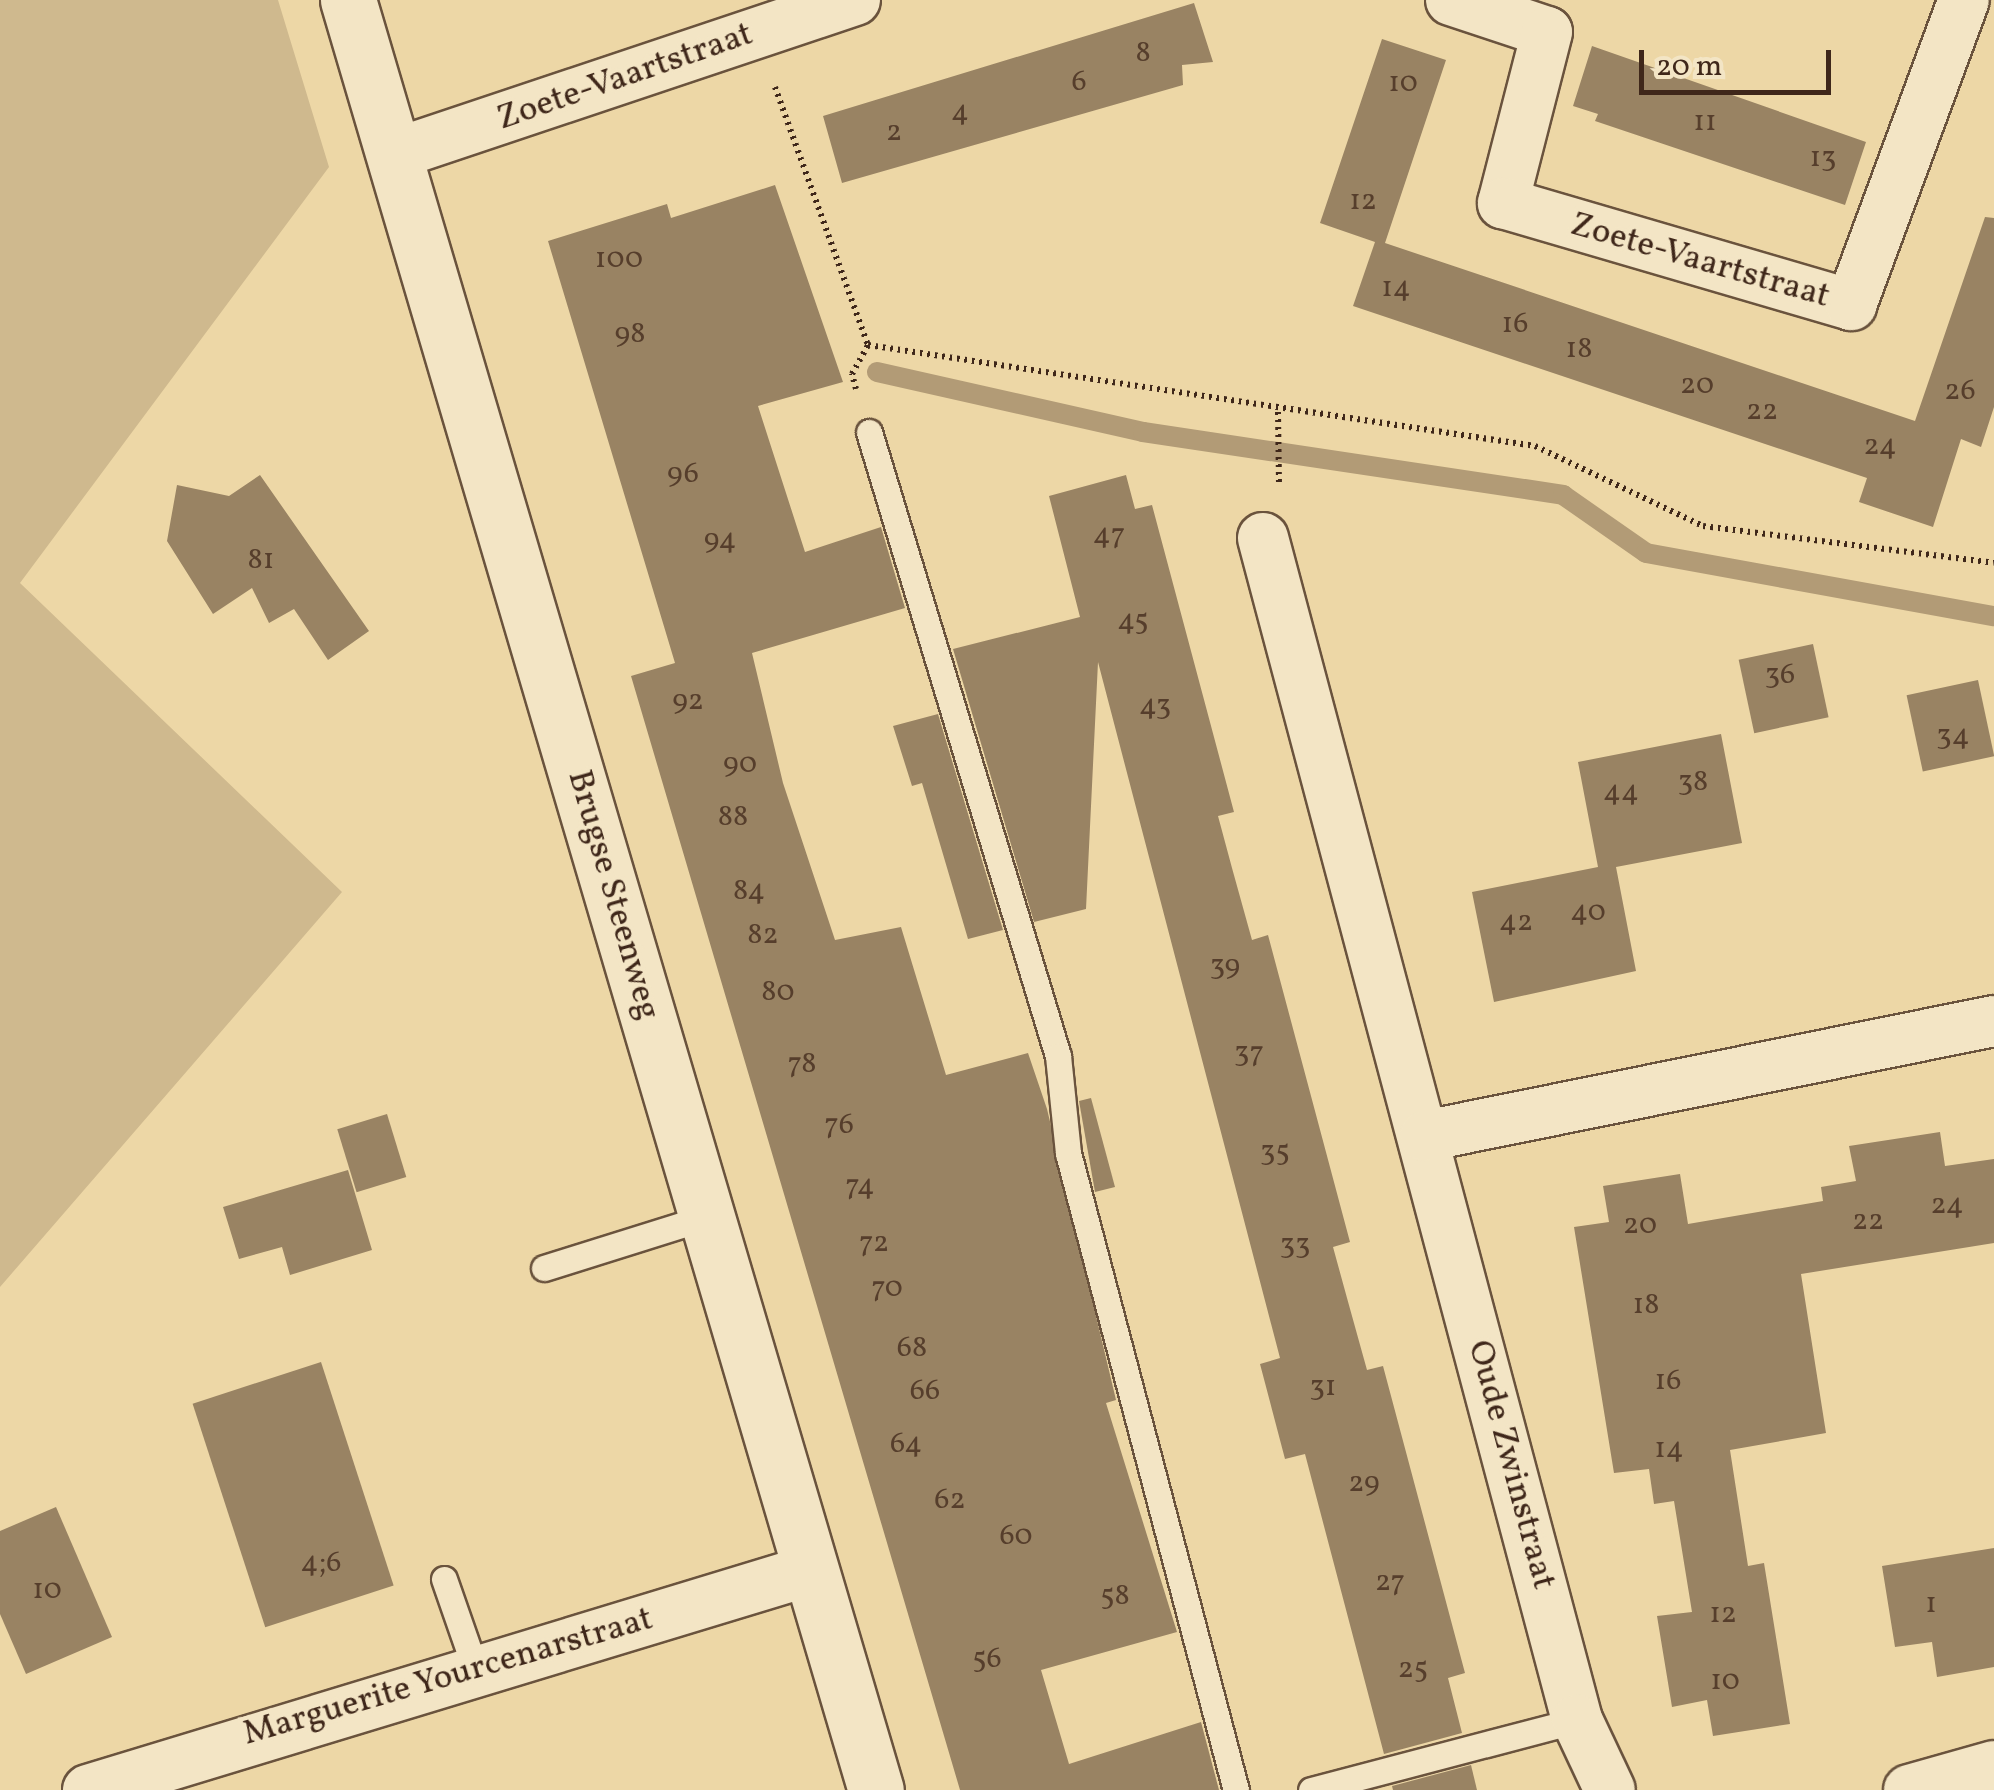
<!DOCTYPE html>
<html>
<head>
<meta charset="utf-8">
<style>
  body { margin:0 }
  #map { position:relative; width:1994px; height:1790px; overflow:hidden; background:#edd7a6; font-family:Vollkorn,serif }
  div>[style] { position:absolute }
  .green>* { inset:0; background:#cfb98e }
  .stream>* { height:20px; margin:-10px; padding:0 10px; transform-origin:10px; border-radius:10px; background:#b29b76 }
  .building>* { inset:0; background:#998363; transform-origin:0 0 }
  .path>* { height:6px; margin-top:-3px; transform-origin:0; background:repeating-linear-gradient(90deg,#3f271a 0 2.5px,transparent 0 7.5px) }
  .roads { filter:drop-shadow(2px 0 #6a533d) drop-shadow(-2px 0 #6a533d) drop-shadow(0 2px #6a533d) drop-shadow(0 -2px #6a533d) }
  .service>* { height:25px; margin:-12.5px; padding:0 12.5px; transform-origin:12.5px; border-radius:12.5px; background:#f3e5c5 }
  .minor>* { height:50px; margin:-25px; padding:0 25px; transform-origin:25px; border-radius:25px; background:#f3e5c5 }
  .secondary>* { height:55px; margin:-27.5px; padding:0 27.5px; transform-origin:27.5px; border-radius:27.5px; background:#f3e5c5 }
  span { translate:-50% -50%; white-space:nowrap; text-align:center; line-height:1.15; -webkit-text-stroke:8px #f3e5c5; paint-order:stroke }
  .number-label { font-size:30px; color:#563e2c }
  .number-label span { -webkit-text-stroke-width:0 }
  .street-label { font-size:35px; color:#3f271a }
  .scale { position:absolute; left:1639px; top:50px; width:192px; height:45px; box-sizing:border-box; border:5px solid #3f271a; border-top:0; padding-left:12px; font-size:30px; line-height:35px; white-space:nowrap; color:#3f271a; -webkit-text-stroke:8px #f3e5c5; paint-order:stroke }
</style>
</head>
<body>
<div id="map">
  <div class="green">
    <i style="clip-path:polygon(0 0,278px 0,329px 167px,20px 583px,342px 892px,0 1287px)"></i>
  </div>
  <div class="stream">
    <i style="left:877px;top:372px;width:273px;rotate:12.7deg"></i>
    <i style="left:1143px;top:432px;width:425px;rotate:8.5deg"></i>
    <i style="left:1563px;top:495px;width:101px;rotate:34.9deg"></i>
    <i style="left:1646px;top:553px;width:354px;rotate:10.3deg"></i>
  </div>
  <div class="building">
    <i style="clip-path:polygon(1194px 3px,1213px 62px,1182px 65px,1183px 85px,842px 183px,823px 116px)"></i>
    <i style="clip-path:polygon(1382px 39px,1446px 60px,1385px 243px,1915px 421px,1985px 217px,1994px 218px,1994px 407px,1981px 447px,1961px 439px,1933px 527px,1859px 502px,1867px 478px,1353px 306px,1375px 242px,1320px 223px)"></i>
    <i style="clip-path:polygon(1592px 46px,1866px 142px,1845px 205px,1595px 121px,1598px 114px,1573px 106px)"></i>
    <i style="clip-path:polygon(775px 185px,843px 382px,758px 406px,805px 552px,881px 527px,905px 608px,752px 653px,783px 783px,835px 940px,901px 927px,946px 1075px,1028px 1053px,1047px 1109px,1116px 1400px,1106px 1403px,1177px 1632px,1041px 1670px,1069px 1764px,1201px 1722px,1219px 1790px,960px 1790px,631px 676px,675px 663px,548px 241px,667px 204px,671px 218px)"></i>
    <i style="clip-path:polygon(260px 475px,369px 631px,328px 660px,294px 609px,269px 623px,252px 588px,213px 614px,167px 541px,177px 485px,229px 496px)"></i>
    <i style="clip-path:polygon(1126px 475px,1135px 509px,1152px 505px,1234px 812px,1218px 816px,1232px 868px,1252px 940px,1268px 935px,1350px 1242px,1333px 1247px,1347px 1298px,1367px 1370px,1383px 1366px,1465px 1673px,1448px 1678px,1462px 1733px,1384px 1754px,1305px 1454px,1285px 1459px,1260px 1364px,1280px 1358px,1098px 662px,1086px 909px,1034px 922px,953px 649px,1080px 617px,1049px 496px)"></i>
    <i style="left:1813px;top:644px;width:75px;height:76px;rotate:78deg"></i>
    <i style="left:1978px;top:680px;width:78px;height:73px;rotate:78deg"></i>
    <i style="clip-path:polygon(938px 714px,1003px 930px,968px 939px,922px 783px,912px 786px,893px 726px)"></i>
    <i style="clip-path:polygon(1721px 734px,1742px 843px,1616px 867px,1636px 971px,1494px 1002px,1472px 892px,1598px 867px,1578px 762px)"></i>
    <i style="clip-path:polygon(1091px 1098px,1115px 1187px,1095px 1192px,1079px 1101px)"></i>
    <i style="left:387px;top:1114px;width:66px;height:52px;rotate:73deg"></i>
    <i style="clip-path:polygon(1940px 1132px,1945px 1166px,1994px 1159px,1994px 1243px,1801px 1274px,1826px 1433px,1730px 1450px,1748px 1566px,1764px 1563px,1790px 1724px,1713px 1736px,1707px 1700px,1672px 1707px,1657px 1616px,1692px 1612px,1674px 1501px,1654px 1504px,1649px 1469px,1614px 1473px,1574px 1227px,1609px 1222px,1603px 1186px,1680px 1174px,1688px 1224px,1823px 1201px,1821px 1187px,1856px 1181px,1849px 1146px)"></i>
    <i style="clip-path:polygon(348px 1170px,372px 1250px,290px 1275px,282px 1247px,239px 1259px,223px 1207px)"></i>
    <i style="left:321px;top:1362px;width:235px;height:135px;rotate:72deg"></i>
    <i style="clip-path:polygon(56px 1507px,112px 1637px,26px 1674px,0 1614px,0 1531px)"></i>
    <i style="clip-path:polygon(1994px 1548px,1994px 1667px,1937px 1677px,1932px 1642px,1895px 1647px,1882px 1566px)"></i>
    <i style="clip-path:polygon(1471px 1765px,1477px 1790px,1393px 1790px,1392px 1786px)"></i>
  </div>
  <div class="path">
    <i style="left:775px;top:87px;width:274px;rotate:70.2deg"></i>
    <i style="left:868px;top:345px;width:675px;rotate:8.61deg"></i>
    <i style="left:1535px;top:446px;width:186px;rotate:25.5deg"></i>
    <i style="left:1703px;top:526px;width:293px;rotate:7.2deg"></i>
    <i style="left:856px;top:389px;width:16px;rotate:-105deg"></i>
    <i style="left:852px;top:374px;width:33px;rotate:-61deg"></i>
    <i style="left:1278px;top:412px;width:72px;rotate:89.2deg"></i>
  </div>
  <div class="roads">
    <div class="service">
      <i style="left:869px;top:432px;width:652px;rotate:73.15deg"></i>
      <i style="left:1058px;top:1056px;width:98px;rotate:84.1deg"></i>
      <i style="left:1068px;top:1153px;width:659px;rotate:75.23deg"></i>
      <i style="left:544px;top:1268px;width:171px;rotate:-17.4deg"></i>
      <i style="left:444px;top:1579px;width:94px;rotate:70.8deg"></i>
      <i style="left:1311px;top:1790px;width:275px;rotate:-14.7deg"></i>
    </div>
    <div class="minor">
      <i style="left:1451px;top:0;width:101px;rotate:18.4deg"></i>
      <i style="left:1547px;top:32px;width:177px;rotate:104.4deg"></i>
      <i style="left:1503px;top:203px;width:363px;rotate:16.3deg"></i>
      <i style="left:1851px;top:305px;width:325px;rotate:-69.7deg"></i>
      <i style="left:395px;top:154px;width:485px;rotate:-18.5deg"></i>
      <i style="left:1263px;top:538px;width:1223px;rotate:75.12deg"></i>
      <i style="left:1577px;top:1720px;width:77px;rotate:64.8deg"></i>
      <i style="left:1425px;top:1136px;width:581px;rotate:-11.43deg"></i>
      <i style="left:88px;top:1790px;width:756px;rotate:-16.92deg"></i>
      <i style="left:1909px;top:1790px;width:88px;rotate:-15.8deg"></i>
    </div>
    <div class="secondary">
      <i style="left:348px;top:0;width:1866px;rotate:73.57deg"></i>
    </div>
  </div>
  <div class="number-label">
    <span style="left:1143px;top:53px">8</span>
    <span style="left:1079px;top:82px">6</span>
    <span style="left:1403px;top:83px">10</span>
    <span style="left:960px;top:112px">4</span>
    <span style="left:1705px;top:122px">11</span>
    <span style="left:894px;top:132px">2</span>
    <span style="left:1823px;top:158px">13</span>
    <span style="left:1363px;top:201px">12</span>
    <span style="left:619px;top:259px">100</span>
    <span style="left:1396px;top:288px">14</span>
    <span style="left:1515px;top:324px">16</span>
    <span style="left:630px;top:334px">98</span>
    <span style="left:1579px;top:349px">18</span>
    <span style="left:1697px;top:385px">20</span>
    <span style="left:1960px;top:391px">26</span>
    <span style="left:1762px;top:411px">22</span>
    <span style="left:1880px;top:446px">24</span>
    <span style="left:683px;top:474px">96</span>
    <span style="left:1109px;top:535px">47</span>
    <span style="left:720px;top:540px">94</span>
    <span style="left:261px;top:560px">81</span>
    <span style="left:1133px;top:621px">45</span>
    <span style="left:1780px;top:675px">36</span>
    <span style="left:688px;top:701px">92</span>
    <span style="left:1155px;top:706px">43</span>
    <span style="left:1953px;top:736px">34</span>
    <span style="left:740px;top:764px">90</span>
    <span style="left:1693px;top:782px">38</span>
    <span style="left:1621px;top:792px">44</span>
    <span style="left:733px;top:817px">88</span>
    <span style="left:749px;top:891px">84</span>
    <span style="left:1588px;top:912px">40</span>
    <span style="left:1516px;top:922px">42</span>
    <span style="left:763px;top:935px">82</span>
    <span style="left:1225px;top:966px">39</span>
    <span style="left:778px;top:992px">80</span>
    <span style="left:1249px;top:1053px">37</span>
    <span style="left:802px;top:1064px">78</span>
    <span style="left:839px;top:1125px">76</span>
    <span style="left:1275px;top:1152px">35</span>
    <span style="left:860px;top:1186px">74</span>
    <span style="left:1947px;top:1205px">24</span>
    <span style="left:1868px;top:1221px">22</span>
    <span style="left:1640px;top:1225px">20</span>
    <span style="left:874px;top:1243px">72</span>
    <span style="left:1295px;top:1245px">33</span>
    <span style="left:887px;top:1288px">70</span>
    <span style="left:1646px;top:1305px">18</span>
    <span style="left:912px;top:1348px">68</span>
    <span style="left:1668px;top:1381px">16</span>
    <span style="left:1323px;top:1387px">31</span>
    <span style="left:925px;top:1391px">66</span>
    <span style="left:906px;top:1444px">64</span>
    <span style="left:1669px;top:1449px">14</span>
    <span style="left:1364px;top:1483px">29</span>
    <span style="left:950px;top:1500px">62</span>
    <span style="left:1016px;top:1536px">60</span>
    <span style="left:321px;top:1563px">4;6</span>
    <span style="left:1390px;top:1582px">27</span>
    <span style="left:47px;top:1590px">10</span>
    <span style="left:1115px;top:1596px">58</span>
    <span style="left:1931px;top:1604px">1</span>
    <span style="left:1723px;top:1614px">12</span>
    <span style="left:987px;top:1659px">56</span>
    <span style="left:1413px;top:1669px">25</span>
    <span style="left:1725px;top:1681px">10</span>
  </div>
  <div class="street-label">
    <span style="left:625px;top:77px;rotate:-19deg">Zoete-Vaartstraat</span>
    <span style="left:1700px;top:261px;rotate:16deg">Zoete-Vaartstraat</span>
    <span style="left:613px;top:895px;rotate:74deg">Brugse Steenweg</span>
    <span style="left:1511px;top:1465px;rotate:75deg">Oude Zwinstraat</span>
    <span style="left:448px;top:1677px;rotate:-16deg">Marguerite Yourcenarstraat</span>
  </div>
  <div class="scale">20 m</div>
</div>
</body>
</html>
